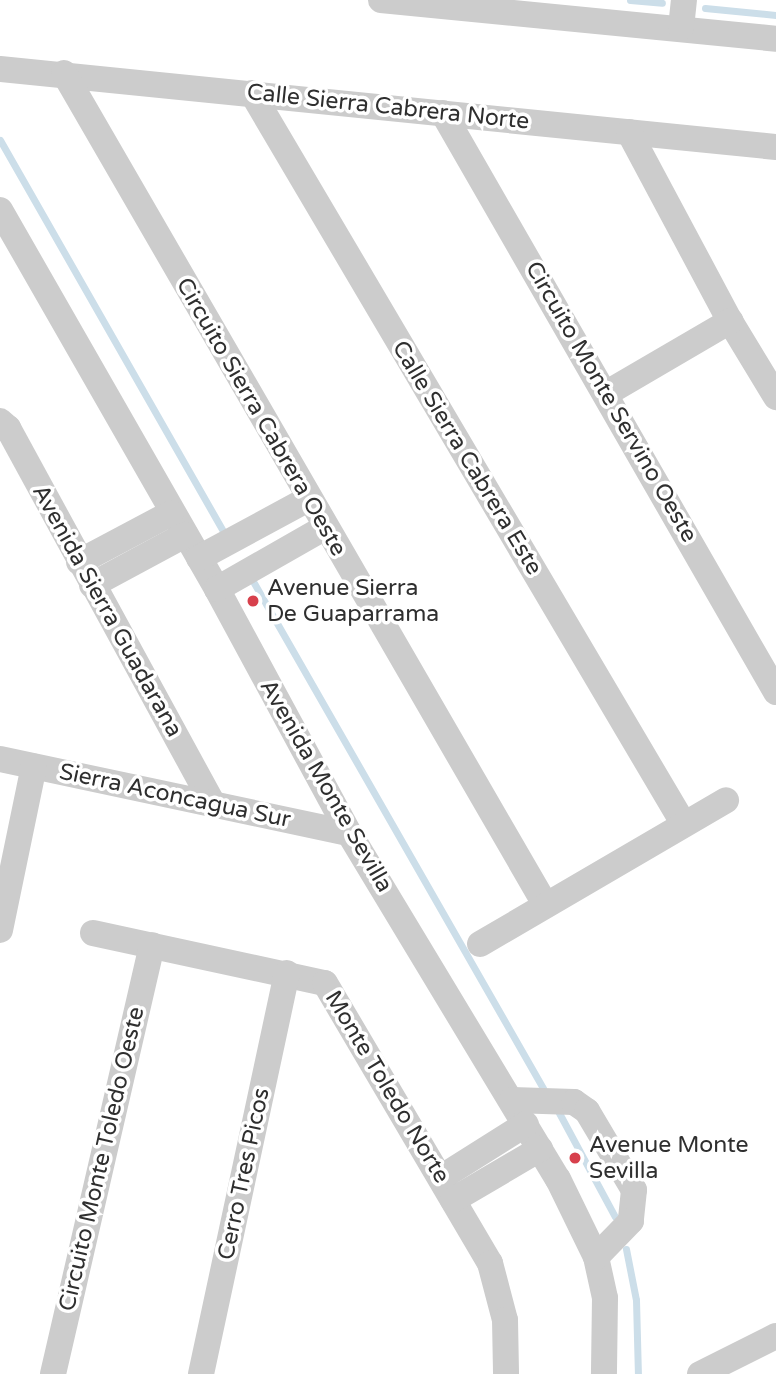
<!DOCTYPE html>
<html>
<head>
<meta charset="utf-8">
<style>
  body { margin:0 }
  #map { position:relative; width:776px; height:1374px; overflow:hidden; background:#fff; font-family:"Varela Round",sans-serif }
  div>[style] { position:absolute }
  .stream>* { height:7px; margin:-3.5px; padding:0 3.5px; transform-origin:3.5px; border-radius:3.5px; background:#ccdee9 }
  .minor>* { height:26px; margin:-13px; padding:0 13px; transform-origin:13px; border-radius:13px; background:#ccc }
  .dots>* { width:19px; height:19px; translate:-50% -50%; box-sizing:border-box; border:4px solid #fff; border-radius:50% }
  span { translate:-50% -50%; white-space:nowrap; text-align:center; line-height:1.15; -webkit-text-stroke:7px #fff; paint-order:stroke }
  .street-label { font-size:23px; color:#2f2f2f }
  .poi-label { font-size:23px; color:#2f2f2f }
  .left { translate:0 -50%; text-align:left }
</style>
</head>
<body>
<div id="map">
  <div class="stream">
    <i style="left:630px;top:0;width:32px;rotate:5deg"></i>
    <i style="left:705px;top:8px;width:71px;rotate:5.6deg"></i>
    <i style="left:0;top:140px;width:455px;rotate:60.3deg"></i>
    <i style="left:254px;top:583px;width:582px;rotate:60.22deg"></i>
    <i style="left:558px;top:1111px;width:120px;rotate:61.7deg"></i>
    <i style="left:626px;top:1249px;width:52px;rotate:78.9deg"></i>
    <i style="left:636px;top:1300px;width:74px;rotate:88.5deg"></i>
  </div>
  <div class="minor">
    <i style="left:381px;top:0;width:397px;rotate:5.6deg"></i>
    <i style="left:681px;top:28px;width:28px;rotate:-84deg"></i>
    <i style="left:0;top:69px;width:780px;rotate:5.74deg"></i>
    <i style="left:64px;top:73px;width:960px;rotate:59.94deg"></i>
    <i style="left:252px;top:93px;width:848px;rotate:59.44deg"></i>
    <i style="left:443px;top:113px;width:668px;rotate:60.1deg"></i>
    <i style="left:629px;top:132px;width:214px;rotate:61.9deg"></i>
    <i style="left:730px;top:321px;width:89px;rotate:58.8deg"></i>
    <i style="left:0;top:210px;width:437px;rotate:60.2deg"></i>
    <i style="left:217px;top:589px;width:277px;rotate:61.6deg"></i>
    <i style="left:349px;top:833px;width:404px;rotate:58.9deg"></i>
    <i style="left:558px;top:1179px;width:87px;rotate:64deg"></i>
    <i style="left:596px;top:1257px;width:42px;rotate:77.6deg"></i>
    <i style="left:605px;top:1298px;width:76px;rotate:90.8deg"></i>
    <i style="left:607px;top:393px;width:143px;rotate:-30.3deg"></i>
    <i style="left:0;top:421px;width:11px;rotate:41deg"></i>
    <i style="left:8px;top:428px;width:426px;rotate:61.4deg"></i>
    <i style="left:199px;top:558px;width:124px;rotate:-28.4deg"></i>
    <i style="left:79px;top:562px;width:104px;rotate:-28deg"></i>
    <i style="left:92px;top:585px;width:106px;rotate:-28.3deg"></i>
    <i style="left:217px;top:589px;width:123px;rotate:-29.7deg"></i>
    <i style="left:0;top:759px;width:357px;rotate:12deg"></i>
    <i style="left:0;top:930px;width:167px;rotate:-78.3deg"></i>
    <i style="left:93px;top:933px;width:237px;rotate:12.2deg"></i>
    <i style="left:325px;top:983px;width:325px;rotate:59.5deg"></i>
    <i style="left:490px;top:1263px;width:59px;rotate:75.3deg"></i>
    <i style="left:505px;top:1320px;width:54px;rotate:88.9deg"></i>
    <i style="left:480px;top:944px;width:285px;rotate:-30.3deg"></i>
    <i style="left:512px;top:1100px;width:62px;rotate:1.8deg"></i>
    <i style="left:574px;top:1102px;width:16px;rotate:35deg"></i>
    <i style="left:587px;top:1111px;width:92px;rotate:59.3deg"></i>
    <i style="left:634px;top:1190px;width:31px;rotate:96deg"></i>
    <i style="left:631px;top:1221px;width:50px;rotate:134.2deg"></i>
    <i style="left:442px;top:1177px;width:99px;rotate:-32.2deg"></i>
    <i style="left:453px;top:1200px;width:101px;rotate:-30.4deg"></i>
    <i style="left:53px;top:1374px;width:440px;rotate:-77deg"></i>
    <i style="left:201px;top:1374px;width:410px;rotate:-77.9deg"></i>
    <i style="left:700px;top:1374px;width:85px;rotate:-26.6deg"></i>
  </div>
  <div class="dots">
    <i style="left:253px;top:601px;background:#d7404c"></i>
    <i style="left:575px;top:1158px;background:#d7404c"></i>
  </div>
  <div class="street-label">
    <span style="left:388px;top:107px;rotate:6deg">Calle Sierra Cabrera Norte</span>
    <span style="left:611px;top:402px;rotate:60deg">Circuito Monte Servino Oeste</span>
    <span style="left:261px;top:417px;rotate:60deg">Circuito Sierra Cabrera Oeste</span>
    <span style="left:467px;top:458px;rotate:59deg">Calle Sierra Cabrera Este</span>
    <span style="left:107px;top:611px;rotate:61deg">Avenida Sierra Guadarana</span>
    <span style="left:326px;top:786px;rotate:60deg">Avenida Monte Sevilla</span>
    <span style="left:175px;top:796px;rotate:12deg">Sierra Aconcagua Sur</span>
    <span style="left:387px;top:1087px;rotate:59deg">Monte Toledo Norte</span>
    <span style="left:102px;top:1159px;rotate:-77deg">Circuito Monte Toledo Oeste</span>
    <span style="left:244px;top:1174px;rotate:-78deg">Cerro Tres Picos</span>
  </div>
  <div class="poi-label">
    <span class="left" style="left:267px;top:601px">Avenue Sierra<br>De Guaparrama</span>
    <span class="left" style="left:589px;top:1158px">Avenue Monte<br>Sevilla</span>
  </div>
</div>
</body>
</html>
